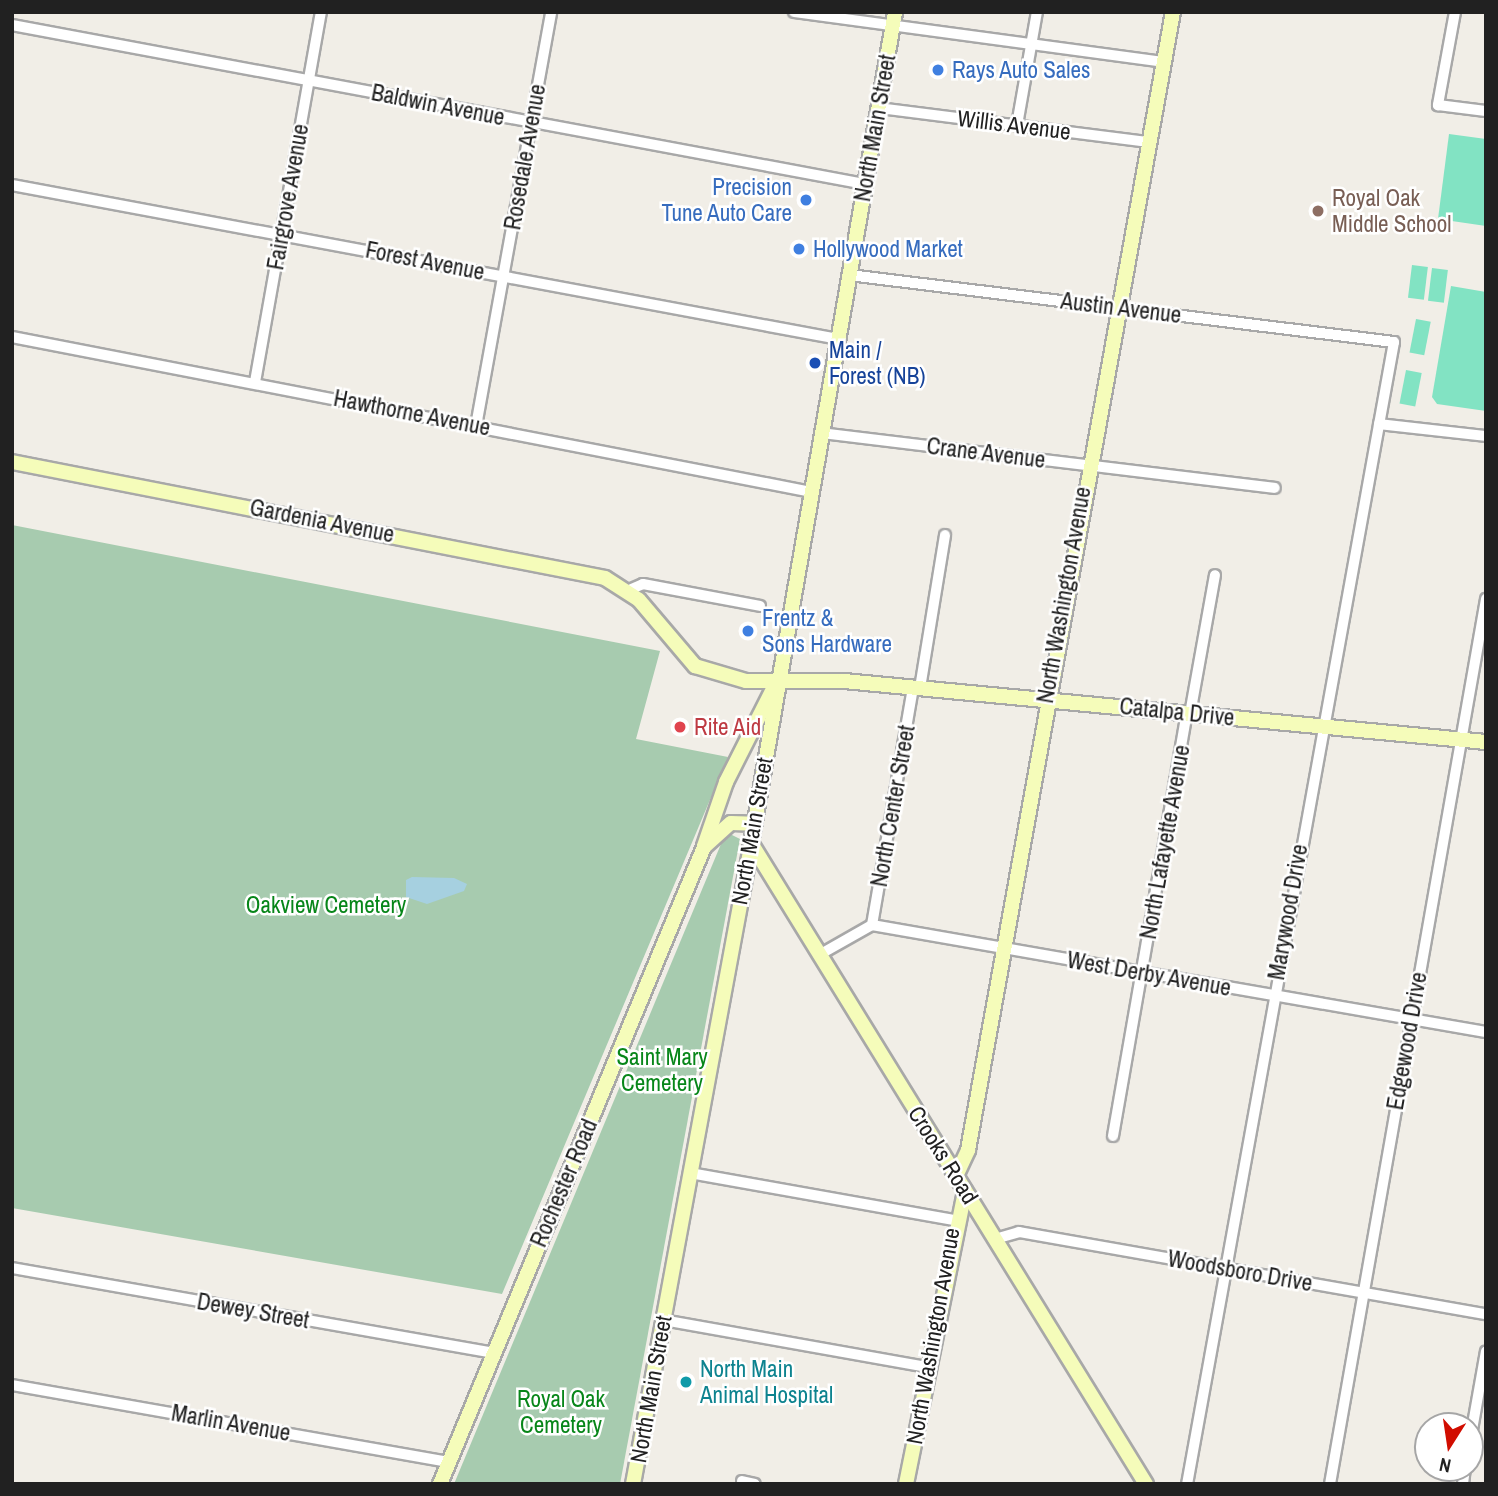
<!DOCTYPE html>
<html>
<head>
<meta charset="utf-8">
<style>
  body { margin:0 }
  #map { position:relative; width:1498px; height:1496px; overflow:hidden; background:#f1eee7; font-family:"Archivo Narrow",sans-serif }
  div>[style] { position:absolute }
  .cemetery>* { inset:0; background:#a7cbaf }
  .pitch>* { inset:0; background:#82e3c3; transform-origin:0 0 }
  .water>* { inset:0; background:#a6d0e0 }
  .roads { filter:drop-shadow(2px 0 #a8a8a8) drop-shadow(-2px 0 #a8a8a8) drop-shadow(0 2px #a8a8a8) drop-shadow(0 -2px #a8a8a8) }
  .street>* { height:10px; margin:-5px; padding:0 5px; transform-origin:5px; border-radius:5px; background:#fff }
  .secondary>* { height:14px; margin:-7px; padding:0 7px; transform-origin:7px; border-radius:7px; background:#f5fcba }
  .dots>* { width:19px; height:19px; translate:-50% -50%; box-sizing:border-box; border:4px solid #fff; border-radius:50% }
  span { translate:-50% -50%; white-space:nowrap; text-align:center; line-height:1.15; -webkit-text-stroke:5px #fff; paint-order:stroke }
  .shop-label { font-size:23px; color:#366cbe }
  .left { translate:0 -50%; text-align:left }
  .right { translate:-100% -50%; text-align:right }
  .street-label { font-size:23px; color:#212121 }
  .education-label { font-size:23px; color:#785e54 }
  .transit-label { font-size:23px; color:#164399 }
  .health-label { font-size:23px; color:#be3a42 }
  .park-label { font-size:23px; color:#078619 }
  .culture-label { font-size:23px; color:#0d838f }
  .frame { position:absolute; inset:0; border:14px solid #212121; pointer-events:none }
  .north { position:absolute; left:1414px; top:1412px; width:70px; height:70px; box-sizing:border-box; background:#fff; border:2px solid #a6a6a6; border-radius:50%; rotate:192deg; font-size:19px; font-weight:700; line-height:28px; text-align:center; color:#212121 }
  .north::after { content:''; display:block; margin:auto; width:24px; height:32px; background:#d10d00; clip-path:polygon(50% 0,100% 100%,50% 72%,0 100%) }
</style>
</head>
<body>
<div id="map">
  <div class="cemetery">
    <i style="clip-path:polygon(12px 525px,660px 651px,636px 739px,728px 757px,502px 1294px,12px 1208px)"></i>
    <i style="clip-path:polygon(726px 832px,740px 839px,620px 1484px,454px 1484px)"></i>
  </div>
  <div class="pitch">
    <i style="clip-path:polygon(1449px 134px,1486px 139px,1486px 226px,1438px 219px)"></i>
    <i style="left:1412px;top:265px;width:16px;height:33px;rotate:7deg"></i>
    <i style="left:1432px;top:268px;width:16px;height:33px;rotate:7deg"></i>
    <i style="clip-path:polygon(1451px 286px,1486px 292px,1486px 411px,1437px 404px,1432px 397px)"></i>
    <i style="left:1416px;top:319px;width:15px;height:34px;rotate:11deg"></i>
    <i style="left:1406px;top:370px;width:16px;height:34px;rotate:11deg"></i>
  </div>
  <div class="water">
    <i style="clip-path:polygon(412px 877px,454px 878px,467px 884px,464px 891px,427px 904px,406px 897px,406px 880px)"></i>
  </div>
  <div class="roads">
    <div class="street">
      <i style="left:794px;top:12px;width:373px;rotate:7.7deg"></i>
      <i style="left:1455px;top:12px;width:95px;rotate:100.4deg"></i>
      <i style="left:1438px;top:105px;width:48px;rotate:7.1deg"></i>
      <i style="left:12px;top:25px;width:868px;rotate:10.56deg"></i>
      <i style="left:879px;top:108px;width:273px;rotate:7.2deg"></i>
      <i style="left:1017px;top:125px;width:115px;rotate:-80deg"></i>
      <i style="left:12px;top:185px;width:840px;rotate:10.56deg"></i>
      <i style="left:849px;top:275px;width:549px;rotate:7.01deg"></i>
      <i style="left:1394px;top:342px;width:1161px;rotate:100.27deg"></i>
      <i style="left:12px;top:337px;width:815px;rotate:10.97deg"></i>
      <i style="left:255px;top:382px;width:376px;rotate:-79.9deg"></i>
      <i style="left:1379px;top:424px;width:108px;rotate:6.4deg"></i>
      <i style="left:476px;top:426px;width:421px;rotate:-79.7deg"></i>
      <i style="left:821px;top:433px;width:457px;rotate:6.9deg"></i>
      <i style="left:629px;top:590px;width:15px;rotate:-23deg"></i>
      <i style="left:643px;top:584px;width:119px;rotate:10.6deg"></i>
      <i style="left:920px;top:688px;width:155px;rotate:-80.7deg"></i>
      <i style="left:1190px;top:714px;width:141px;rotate:-79.8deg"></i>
      <i style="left:872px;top:925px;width:242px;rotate:-80.2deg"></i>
      <i style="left:819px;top:955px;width:61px;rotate:-29.5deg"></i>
      <i style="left:872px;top:925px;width:623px;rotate:9.89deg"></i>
      <i style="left:1113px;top:1136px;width:428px;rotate:-80.1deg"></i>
      <i style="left:690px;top:1173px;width:268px;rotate:10.1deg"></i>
      <i style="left:995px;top:1239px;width:25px;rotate:-16deg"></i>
      <i style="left:1019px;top:1232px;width:474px;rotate:10deg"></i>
      <i style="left:12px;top:1268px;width:489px;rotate:10deg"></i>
      <i style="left:663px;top:1320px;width:268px;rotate:10.1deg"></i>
      <i style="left:12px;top:1385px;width:444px;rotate:10deg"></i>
      <i style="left:1470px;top:1441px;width:91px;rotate:-79.9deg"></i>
      <i style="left:742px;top:1481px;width:13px;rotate:13deg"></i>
      <i style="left:1330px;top:1484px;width:899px;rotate:-80deg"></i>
      <i style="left:1463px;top:1484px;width:16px;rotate:-83deg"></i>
    </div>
    <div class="secondary">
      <i style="left:12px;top:462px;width:604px;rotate:11.07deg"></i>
      <i style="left:605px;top:578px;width:40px;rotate:32.9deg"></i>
      <i style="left:639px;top:600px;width:87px;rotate:49.7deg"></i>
      <i style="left:695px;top:666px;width:53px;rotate:16.4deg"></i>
      <i style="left:746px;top:681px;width:98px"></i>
      <i style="left:844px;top:681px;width:645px;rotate:5.43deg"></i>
      <i style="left:751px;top:843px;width:753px;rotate:58.36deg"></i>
      <i style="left:704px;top:846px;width:68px;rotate:-71deg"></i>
      <i style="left:726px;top:782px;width:111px;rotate:-63.2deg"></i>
      <i style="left:750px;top:850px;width:850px;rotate:-80.18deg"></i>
      <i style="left:956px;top:1176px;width:29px;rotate:-65deg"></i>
      <i style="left:968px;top:1150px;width:1156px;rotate:-79.79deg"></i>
      <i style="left:440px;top:1484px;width:690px;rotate:-67.49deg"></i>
      <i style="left:704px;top:847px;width:36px;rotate:-42deg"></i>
      <i style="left:731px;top:823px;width:23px;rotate:2deg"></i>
      <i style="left:754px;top:824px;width:7px;rotate:98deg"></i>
      <i style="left:633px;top:1484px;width:649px;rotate:-79.52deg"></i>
      <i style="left:906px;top:1484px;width:299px;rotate:-78.6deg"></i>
    </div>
  </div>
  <div class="dots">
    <i style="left:938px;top:70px;background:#3f7fe0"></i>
    <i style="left:806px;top:200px;background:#3f7fe0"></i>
    <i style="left:1318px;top:211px;background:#8d6e63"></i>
    <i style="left:799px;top:249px;background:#3f7fe0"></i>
    <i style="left:815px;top:363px;background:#1a4fb4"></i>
    <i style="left:748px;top:631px;background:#3f7fe0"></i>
    <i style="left:680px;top:727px;background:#e0444e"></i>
    <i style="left:686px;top:1382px;background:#0f9aa8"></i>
  </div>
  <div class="shop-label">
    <span class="left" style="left:952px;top:70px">Rays Auto Sales</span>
    <span class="right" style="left:792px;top:200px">Precision<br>Tune Auto Care</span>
    <span class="left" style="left:813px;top:249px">Hollywood Market</span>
    <span class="left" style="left:762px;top:631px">Frentz &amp;<br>Sons Hardware</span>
  </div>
  <div class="street-label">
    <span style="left:438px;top:105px;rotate:11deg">Baldwin Avenue</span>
    <span style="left:1014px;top:125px;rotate:7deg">Willis Avenue</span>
    <span style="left:875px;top:128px;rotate:-80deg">North Main Street</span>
    <span style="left:525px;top:157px;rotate:-80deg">Rosedale Avenue</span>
    <span style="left:288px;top:197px;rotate:-80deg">Fairgrove Avenue</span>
    <span style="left:425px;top:261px;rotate:11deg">Forest Avenue</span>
    <span style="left:1121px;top:308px;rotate:7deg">Austin Avenue</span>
    <span style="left:412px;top:413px;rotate:11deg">Hawthorne Avenue</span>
    <span style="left:986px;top:453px;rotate:7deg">Crane Avenue</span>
    <span style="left:322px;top:521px;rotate:11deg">Gardenia Avenue</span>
    <span style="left:1064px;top:595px;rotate:-80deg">North Washington Avenue</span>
    <span style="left:1177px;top:712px;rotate:6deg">Catalpa Drive</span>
    <span style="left:893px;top:806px;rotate:-80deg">North Center Street</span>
    <span style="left:752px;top:831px;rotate:-80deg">North Main Street</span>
    <span style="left:1165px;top:842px;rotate:-80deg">North Lafayette Avenue</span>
    <span style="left:1288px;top:912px;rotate:-80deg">Marywood Drive</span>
    <span style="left:1149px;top:974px;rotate:10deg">West Derby Avenue</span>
    <span style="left:1407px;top:1041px;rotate:-80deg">Edgewood Drive</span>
    <span style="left:943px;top:1155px;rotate:58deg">Crooks Road</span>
    <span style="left:564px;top:1183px;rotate:-67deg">Rochester Road</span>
    <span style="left:1240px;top:1271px;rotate:10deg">Woodsboro Drive</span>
    <span style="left:253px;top:1311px;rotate:10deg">Dewey Street</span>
    <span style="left:933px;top:1336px;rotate:-80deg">North Washington Avenue</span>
    <span style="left:651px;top:1389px;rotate:-80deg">North Main Street</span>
    <span style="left:231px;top:1423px;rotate:10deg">Marlin Avenue</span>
  </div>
  <div class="education-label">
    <span class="left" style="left:1332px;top:211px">Royal Oak<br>Middle School</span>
  </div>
  <div class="transit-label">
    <span class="left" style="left:829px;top:363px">Main /<br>Forest (NB)</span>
  </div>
  <div class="health-label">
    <span class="left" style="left:694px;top:727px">Rite Aid</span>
  </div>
  <div class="park-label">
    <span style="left:326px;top:905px">Oakview Cemetery</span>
    <span style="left:662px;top:1070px">Saint Mary<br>Cemetery</span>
    <span style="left:561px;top:1412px">Royal Oak<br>Cemetery</span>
  </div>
  <div class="culture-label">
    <span class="left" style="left:700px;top:1382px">North Main<br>Animal Hospital</span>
  </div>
  <div class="frame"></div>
  <div class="north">N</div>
</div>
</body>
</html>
